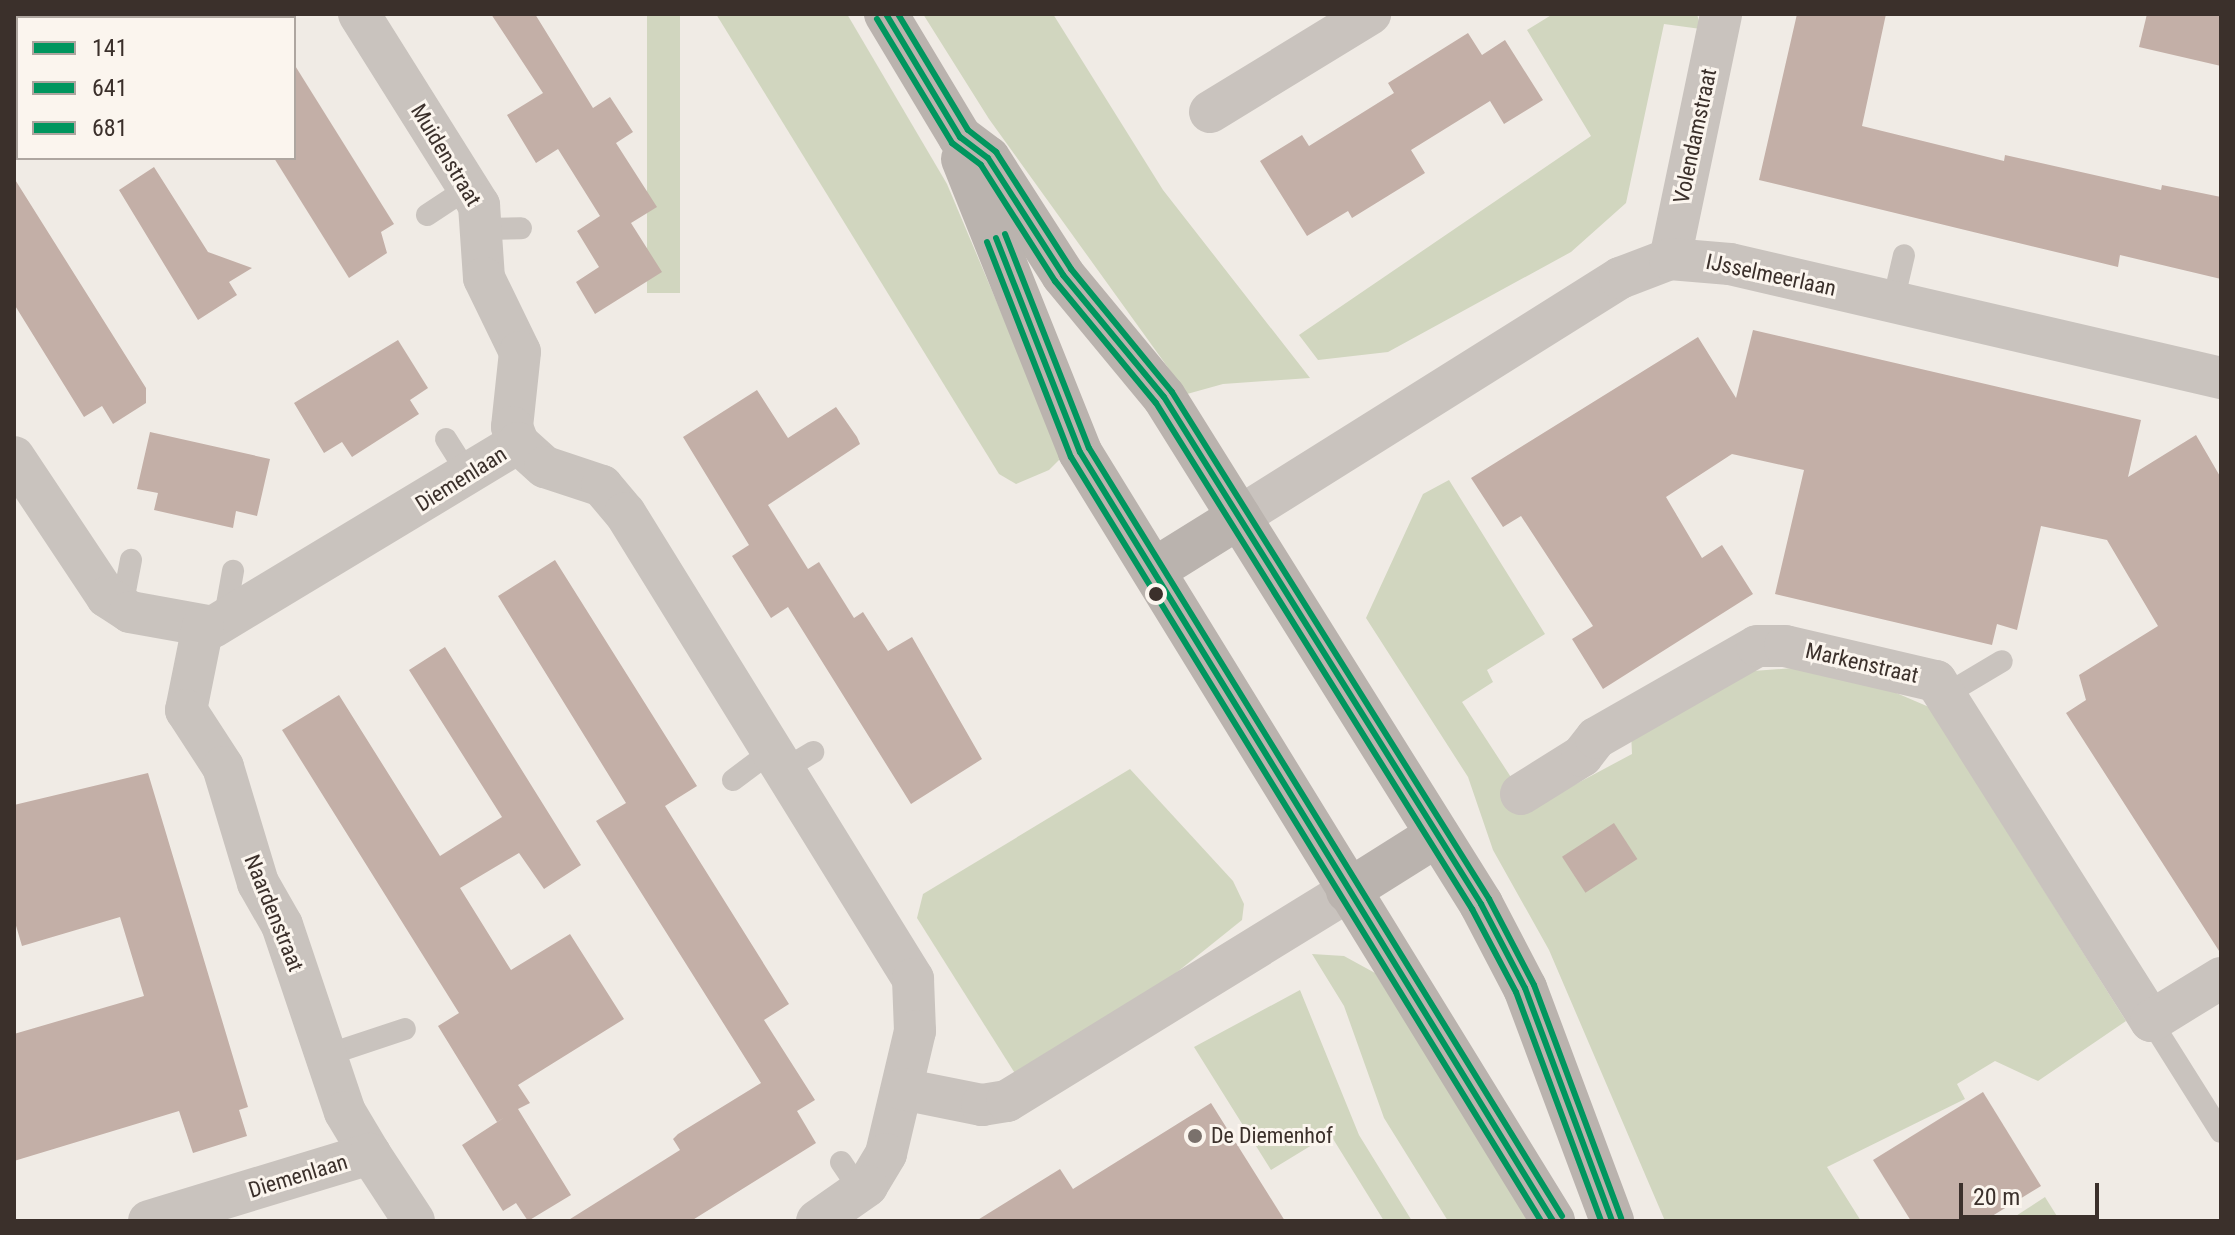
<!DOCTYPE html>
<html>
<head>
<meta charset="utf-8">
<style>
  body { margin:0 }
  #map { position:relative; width:2235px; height:1235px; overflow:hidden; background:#f0ebe5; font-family:"Roboto Condensed",sans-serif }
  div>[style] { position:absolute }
  .green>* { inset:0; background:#d1d6bf; transform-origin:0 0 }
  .building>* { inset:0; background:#c3afa7; transform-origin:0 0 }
  .lane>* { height:22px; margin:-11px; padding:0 11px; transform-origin:11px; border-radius:11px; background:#c9c3be }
  .street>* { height:42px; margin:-21px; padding:0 21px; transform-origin:21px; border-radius:21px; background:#c9c3be }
  .secondary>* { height:44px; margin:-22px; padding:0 22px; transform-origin:22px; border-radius:22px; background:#bab3ae }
  .bus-1>* { height:6px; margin:-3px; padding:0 3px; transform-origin:3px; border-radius:3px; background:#00965e }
  .bus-2>* { height:6px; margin:-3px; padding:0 3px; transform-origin:3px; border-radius:3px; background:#00965e }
  .bus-3>* { height:6px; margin:-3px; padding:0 3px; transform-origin:3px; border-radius:3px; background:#00965e }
  .dots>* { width:22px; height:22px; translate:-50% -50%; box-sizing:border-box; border:4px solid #fbf5ee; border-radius:50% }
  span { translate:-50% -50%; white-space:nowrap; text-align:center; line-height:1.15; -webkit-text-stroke:6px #fbf5ee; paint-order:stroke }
  .street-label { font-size:22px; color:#3b302b }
  .poi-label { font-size:22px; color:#3b302b }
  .left { translate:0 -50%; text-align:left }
  .frame { position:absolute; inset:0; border:16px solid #3b302b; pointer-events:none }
  .legend { position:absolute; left:16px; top:16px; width:280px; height:144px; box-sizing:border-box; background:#fbf5ee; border:2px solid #aea6a0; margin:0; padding:10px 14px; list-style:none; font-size:24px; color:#3b302b }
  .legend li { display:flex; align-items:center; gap:16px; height:40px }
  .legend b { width:40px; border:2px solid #aea6a0 }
  .scale { position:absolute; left:1959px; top:1183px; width:140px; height:36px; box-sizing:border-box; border:4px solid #3b302b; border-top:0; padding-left:10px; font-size:24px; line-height:28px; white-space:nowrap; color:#3b302b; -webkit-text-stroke:6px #fbf5ee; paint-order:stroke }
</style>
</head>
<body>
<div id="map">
  <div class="green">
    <i style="left:647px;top:14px;width:33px;height:279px"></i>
    <i style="clip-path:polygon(716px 14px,847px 14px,947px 184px,1062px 457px,1049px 470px,1016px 484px,999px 474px)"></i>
    <i style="clip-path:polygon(923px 14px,1053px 14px,1163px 190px,1310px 378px,1223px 384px,1187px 394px,989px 119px)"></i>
    <i style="clip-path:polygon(1553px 14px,1697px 14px,1701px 29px,1664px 24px,1626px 203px,1571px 252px,1388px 352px,1318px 360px,1299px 335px,1591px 136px,1527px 30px)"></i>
    <i style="clip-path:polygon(1449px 480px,1545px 634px,1487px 670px,1493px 682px,1462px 702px,1531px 808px,1632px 754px,1631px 732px,1753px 671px,1793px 668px,1894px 692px,1929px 707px,2126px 1021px,2038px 1081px,1995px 1061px,1957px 1084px,1965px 1099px,1827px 1167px,1861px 1221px,1665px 1221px,1549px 950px,1493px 850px,1468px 777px,1366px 618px,1423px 494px)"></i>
    <i style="clip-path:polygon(1130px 769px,1233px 881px,1244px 904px,1242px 920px,1151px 993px,1016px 1075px,917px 918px,923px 894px)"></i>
    <i style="clip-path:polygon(1312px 954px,1344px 956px,1375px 973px,1533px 1221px,1448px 1221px,1384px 1118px,1344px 1006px)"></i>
    <i style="clip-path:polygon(1300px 990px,1359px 1135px,1412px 1221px,1384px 1221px,1330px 1134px,1271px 1170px,1194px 1047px)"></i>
    <i style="clip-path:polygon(2045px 1197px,2060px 1221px,2008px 1221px)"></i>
  </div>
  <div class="building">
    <i style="clip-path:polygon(491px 14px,535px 14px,593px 108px,610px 97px,633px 132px,616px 143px,657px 207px,631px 223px,662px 272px,595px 314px,576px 282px,599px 267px,577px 231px,600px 216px,558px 149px,536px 163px,507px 115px,543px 93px)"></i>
    <i style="clip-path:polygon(1797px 14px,1886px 14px,1862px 126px,2004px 161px,2005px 155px,2161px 190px,2162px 185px,2221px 197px,2221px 279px,2120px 255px,2118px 267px,1759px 180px)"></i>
    <i style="clip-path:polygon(2147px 14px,2221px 14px,2221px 66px,2139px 47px)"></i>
    <i style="clip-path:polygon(1468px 33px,1482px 55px,1505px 40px,1543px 100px,1504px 124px,1490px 101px,1411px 150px,1425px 173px,1352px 218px,1348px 211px,1307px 236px,1260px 161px,1302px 135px,1309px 146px,1394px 93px,1388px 83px)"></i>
    <i style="clip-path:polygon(294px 64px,394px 224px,381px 232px,387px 253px,349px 278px,274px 158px,294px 158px)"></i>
    <i style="clip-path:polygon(154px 167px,208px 252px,252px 268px,229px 282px,237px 295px,198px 320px,119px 190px)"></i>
    <i style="clip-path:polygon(14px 178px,146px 388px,146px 403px,113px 424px,102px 406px,84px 417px,14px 304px)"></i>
    <i style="clip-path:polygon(1753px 330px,2141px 420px,2128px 477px,2196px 435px,2221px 478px,2221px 954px,2066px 713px,2086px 700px,2079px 675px,2158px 626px,2107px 540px,2041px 526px,2017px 630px,1997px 624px,1992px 645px,1775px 594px,1804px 470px,1732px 454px,1666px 497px,1702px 558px,1722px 545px,1753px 594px,1603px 689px,1572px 639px,1593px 626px,1521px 516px,1503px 527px,1471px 478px,1698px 337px,1736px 398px)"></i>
    <i style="clip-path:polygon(398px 340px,428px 388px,410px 400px,419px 414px,352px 457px,342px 442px,324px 453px,294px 403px)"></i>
    <i style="clip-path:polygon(757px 390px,788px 438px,836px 407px,857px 437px,860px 444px,768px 505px,808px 569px,819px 562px,854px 618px,863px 612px,888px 651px,912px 637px,982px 759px,911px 804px,788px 607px,771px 618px,732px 556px,749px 545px,683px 437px)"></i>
    <i style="clip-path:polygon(150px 432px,270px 459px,257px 516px,236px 511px,233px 528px,154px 510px,158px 493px,137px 489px)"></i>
    <i style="clip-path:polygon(555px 560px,697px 786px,665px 806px,789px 1004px,764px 1020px,815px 1100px,797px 1111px,816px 1143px,691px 1221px,567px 1221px,680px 1150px,673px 1139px,678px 1134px,761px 1083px,596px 821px,626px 803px,498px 596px)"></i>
    <i style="clip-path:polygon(445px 647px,581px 865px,544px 889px,519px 853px,460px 888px,511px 970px,570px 934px,624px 1019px,518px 1085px,530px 1103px,518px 1109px,571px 1195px,528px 1221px,516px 1203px,503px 1211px,462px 1145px,505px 1117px,497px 1122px,438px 1026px,459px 1013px,282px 730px,339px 695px,440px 856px,502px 817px,409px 670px)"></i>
    <i style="clip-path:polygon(148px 773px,248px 1107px,239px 1110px,247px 1136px,193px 1153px,179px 1111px,14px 1161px,14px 1034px,144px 996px,120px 917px,22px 946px,14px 919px,14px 805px)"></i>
    <i style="left:1614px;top:823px;width:43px;height:62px;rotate:57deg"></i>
    <i style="clip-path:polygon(1983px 1092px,2041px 1186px,1984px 1221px,1911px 1221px,1873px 1160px)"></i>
    <i style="clip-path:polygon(1211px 1103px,1285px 1221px,976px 1221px,1060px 1169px,1073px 1189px)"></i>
  </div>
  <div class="lane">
    <i style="left:427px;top:215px;width:49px;rotate:-33.4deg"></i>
    <i style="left:482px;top:229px;width:39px;rotate:-1deg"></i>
    <i style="left:1893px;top:302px;width:48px;rotate:-76.8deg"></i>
    <i style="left:446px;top:439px;width:41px;rotate:57.8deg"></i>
    <i style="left:122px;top:607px;width:48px;rotate:-79.2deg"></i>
    <i style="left:224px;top:621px;width:51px;rotate:-79.8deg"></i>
    <i style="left:1945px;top:695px;width:66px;rotate:-30.8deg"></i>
    <i style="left:785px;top:769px;width:33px;rotate:-31deg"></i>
    <i style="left:733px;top:780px;width:50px;rotate:-36.9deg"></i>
    <i style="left:2151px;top:1021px;width:131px;rotate:57.8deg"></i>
    <i style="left:327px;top:1055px;width:82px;rotate:-18.4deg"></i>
    <i style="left:841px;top:1162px;width:36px;rotate:56deg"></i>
  </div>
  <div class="street">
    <i style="left:359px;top:14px;width:226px;rotate:57.9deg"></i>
    <i style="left:479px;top:205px;width:73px;rotate:86.1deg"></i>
    <i style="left:484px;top:278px;width:82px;rotate:64.1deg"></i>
    <i style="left:520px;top:352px;width:75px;rotate:96.1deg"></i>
    <i style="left:512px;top:427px;width:17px;rotate:69deg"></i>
    <i style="left:1210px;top:112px;width:188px;rotate:-31.5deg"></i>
    <i style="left:1670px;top:259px;width:250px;rotate:-78.2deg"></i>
    <i style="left:14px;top:457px;width:168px;rotate:56.4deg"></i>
    <i style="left:107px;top:597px;width:27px;rotate:33deg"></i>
    <i style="left:130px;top:612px;width:84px;rotate:10.2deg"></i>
    <i style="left:213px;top:627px;width:356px;rotate:-31.1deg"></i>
    <i style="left:518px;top:443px;width:36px;rotate:42deg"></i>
    <i style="left:545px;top:467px;width:60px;rotate:18.4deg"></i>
    <i style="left:602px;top:486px;width:35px;rotate:50deg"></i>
    <i style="left:625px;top:513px;width:548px;rotate:58.28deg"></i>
    <i style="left:913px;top:979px;width:52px;rotate:87.8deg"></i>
    <i style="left:915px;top:1031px;width:126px;rotate:103.3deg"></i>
    <i style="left:886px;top:1154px;width:37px;rotate:121deg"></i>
    <i style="left:867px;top:1186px;width:61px;rotate:145deg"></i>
    <i style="left:1239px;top:517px;width:450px;rotate:-32.1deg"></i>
    <i style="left:1620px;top:278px;width:53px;rotate:-20.8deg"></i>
    <i style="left:1670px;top:259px;width:60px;rotate:4.8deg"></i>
    <i style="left:1730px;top:264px;width:504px;rotate:13.07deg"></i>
    <i style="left:203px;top:626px;width:86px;rotate:101.4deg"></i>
    <i style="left:186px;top:710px;width:68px;rotate:57deg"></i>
    <i style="left:223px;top:767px;width:121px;rotate:73.2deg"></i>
    <i style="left:258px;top:883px;width:48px;rotate:60.3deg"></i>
    <i style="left:282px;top:925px;width:197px;rotate:71.4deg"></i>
    <i style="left:345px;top:1112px;width:49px;rotate:59.2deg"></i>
    <i style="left:1521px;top:794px;width:72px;rotate:-31.9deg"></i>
    <i style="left:1582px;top:756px;width:23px;rotate:-52deg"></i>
    <i style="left:1596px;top:738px;width:185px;rotate:-29.7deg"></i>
    <i style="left:1757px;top:646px;width:28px"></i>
    <i style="left:1785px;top:646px;width:155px;rotate:13.1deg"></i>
    <i style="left:1936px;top:681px;width:402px;rotate:57.7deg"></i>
    <i style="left:2151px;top:1021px;width:82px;rotate:-31.6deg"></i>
    <i style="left:902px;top:1089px;width:82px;rotate:11.3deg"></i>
    <i style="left:982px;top:1105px;width:25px;rotate:-9deg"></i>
    <i style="left:1007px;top:1101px;width:400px;rotate:-31.6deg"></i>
    <i style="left:149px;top:1221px;width:231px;rotate:-16.9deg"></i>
    <i style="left:370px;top:1154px;width:80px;rotate:56.7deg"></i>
  </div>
  <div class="secondary">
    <i style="left:886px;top:14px;width:144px;rotate:59deg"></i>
    <i style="left:960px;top:137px;width:35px;rotate:37deg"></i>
    <i style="left:988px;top:158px;width:139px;rotate:57.3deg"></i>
    <i style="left:1063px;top:275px;width:158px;rotate:50.4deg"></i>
    <i style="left:1164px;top:397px;width:598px;rotate:57.98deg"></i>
    <i style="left:1481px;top:904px;width:95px;rotate:62.4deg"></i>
    <i style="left:1525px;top:988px;width:249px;rotate:69.5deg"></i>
    <i style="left:963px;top:159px;width:315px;rotate:68.2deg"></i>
    <i style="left:1080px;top:452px;width:903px;rotate:58.4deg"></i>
    <i style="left:1154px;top:570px;width:100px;rotate:-31.9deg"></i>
    <i style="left:1348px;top:891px;width:105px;rotate:-32.2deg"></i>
  </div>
  <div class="bus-1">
    <i style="left:886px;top:14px;width:144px;rotate:59deg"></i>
    <i style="left:960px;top:137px;width:35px;rotate:37deg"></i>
    <i style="left:988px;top:158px;width:139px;rotate:57.3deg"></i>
    <i style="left:1063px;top:275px;width:158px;rotate:50.4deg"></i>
    <i style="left:1164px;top:397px;width:598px;rotate:57.98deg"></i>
    <i style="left:1481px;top:904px;width:95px;rotate:62.4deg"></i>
    <i style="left:1525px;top:988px;width:249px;rotate:69.5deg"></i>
    <i style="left:996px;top:238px;width:230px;rotate:68.6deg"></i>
    <i style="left:1080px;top:452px;width:903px;rotate:58.4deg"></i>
  </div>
  <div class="bus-2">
    <i style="left:877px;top:19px;width:145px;rotate:58.8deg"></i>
    <i style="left:952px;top:143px;width:36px;rotate:37deg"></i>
    <i style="left:981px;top:165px;width:138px;rotate:57.5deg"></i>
    <i style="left:1055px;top:281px;width:158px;rotate:50.4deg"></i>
    <i style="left:1156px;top:403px;width:597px;rotate:58.01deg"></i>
    <i style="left:1472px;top:909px;width:94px;rotate:62.1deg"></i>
    <i style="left:1516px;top:992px;width:244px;rotate:69.6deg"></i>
    <i style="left:987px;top:242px;width:231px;rotate:68.7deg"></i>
    <i style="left:1071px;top:457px;width:897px;rotate:58.4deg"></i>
  </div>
  <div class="bus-3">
    <i style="left:898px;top:14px;width:135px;rotate:58.9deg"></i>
    <i style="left:968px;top:130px;width:36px;rotate:38deg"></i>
    <i style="left:996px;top:152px;width:139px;rotate:57.3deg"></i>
    <i style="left:1071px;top:269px;width:159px;rotate:50.6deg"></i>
    <i style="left:1172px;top:392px;width:598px;rotate:57.98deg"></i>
    <i style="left:1489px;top:899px;width:97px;rotate:62.4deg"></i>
    <i style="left:1534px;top:985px;width:249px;rotate:69.5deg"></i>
    <i style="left:1005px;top:234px;width:230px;rotate:68.6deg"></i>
    <i style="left:1089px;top:448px;width:902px;rotate:58.37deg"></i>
  </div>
  <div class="dots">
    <i style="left:1156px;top:594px;background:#3b302b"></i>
    <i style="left:1195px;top:1136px;background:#7a716c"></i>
  </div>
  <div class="street-label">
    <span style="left:1695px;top:136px;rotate:-78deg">Volendamstraat</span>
    <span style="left:446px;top:155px;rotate:59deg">Muidenstraat</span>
    <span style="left:1771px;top:275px;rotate:12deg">IJsselmeerlaan</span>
    <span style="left:461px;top:479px;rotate:-32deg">Diemenlaan</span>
    <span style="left:1862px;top:663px;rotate:13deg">Markenstraat</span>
    <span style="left:274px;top:913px;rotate:68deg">Naardenstraat</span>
    <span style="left:298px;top:1176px;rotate:-17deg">Diemenlaan</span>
  </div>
  <div class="poi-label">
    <span class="left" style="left:1211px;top:1136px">De Diemenhof</span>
  </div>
  <div class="frame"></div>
  <ul class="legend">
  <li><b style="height:10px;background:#00965e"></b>141</li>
  <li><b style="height:10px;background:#00965e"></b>641</li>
  <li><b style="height:10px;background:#00965e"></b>681</li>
  </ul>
  <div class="scale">20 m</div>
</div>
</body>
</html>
